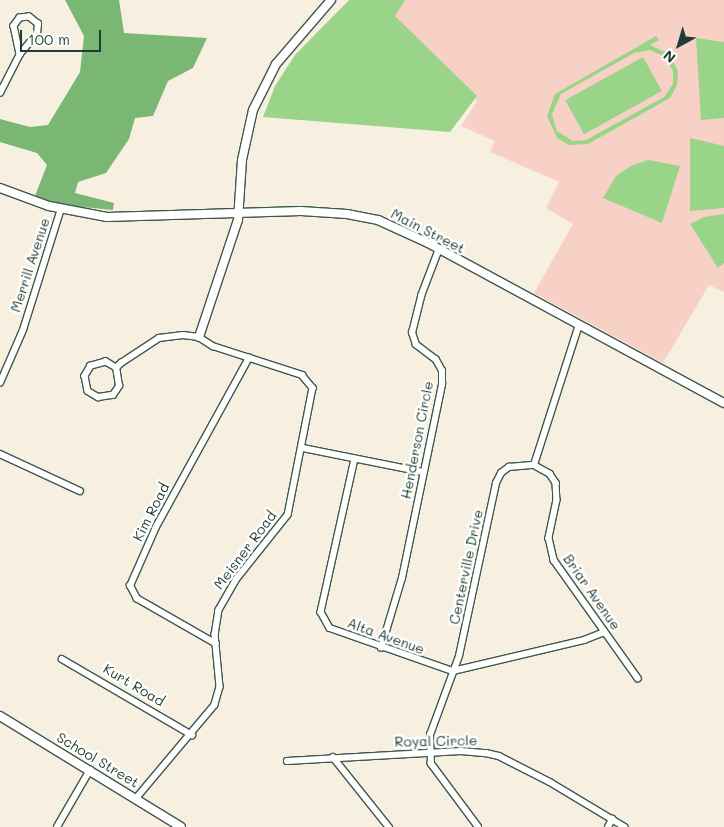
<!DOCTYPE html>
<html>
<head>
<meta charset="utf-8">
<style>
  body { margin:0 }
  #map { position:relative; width:724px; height:827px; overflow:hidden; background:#f7f0e0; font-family:Mali,sans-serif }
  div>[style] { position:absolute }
  .built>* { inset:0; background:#f7d1c6 }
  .green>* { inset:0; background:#99d488; transform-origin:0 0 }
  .forest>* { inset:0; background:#7ab674 }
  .roads { filter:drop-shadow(1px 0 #3f584e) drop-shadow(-1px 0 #3f584e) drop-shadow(0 1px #3f584e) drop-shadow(0 -1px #3f584e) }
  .street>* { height:5.5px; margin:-2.75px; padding:0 2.75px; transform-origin:2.75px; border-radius:2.75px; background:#fff }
  .secondary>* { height:8px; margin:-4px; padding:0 4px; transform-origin:4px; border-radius:4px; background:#fff }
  span { translate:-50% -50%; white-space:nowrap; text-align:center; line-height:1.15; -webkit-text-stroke:5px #fff; paint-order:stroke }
  .street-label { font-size:14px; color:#1f3d34 }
  .north { position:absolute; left:654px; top:20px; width:50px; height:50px; -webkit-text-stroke:4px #fff; paint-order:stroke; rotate:219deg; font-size:14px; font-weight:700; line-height:20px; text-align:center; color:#1f3d34 }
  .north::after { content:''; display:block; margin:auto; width:18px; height:22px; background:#1f3d34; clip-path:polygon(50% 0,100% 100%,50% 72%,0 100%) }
  .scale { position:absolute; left:20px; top:30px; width:81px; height:22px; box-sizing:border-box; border:2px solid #1f3d34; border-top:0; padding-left:6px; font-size:15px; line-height:18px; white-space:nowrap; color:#1f3d34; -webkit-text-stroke:4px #fff; paint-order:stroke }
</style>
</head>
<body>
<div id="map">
  <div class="built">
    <i style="clip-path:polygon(372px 0,724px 0,724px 292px,709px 285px,663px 363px,534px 293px,573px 224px,546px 208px,559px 182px,490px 152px,495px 141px,461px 126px,477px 101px)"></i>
  </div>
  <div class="green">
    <i style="clip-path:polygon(349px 0,405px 0,395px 16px,477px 96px,450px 132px,263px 117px,275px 86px,295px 55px)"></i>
    <i style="clip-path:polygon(evenodd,656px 36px,659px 40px,650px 45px,669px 54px,678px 71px,677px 85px,670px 98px,588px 144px,569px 145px,557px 138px,547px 116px,555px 94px,656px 36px,650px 50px,665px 57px,673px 71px,673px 84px,664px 97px,586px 140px,573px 141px,557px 131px,552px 114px,561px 94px,634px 53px,650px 50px)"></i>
    <i style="clip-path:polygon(696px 38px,724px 42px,724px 118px,701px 120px)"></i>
    <i style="left:643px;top:57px;width:39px;height:89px;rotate:61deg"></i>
    <i style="clip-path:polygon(690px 138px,724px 146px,724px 208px,690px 211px)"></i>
    <i style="clip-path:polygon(648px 160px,680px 166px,662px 223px,603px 198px,616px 176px,631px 166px)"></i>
    <i style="clip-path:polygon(724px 214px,724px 263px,718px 268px,690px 224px,704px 217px)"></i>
  </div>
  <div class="forest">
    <i style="clip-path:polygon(65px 0,119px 0,124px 33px,207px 38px,193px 68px,168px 81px,153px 116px,135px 118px,129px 139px,106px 173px,78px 182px,75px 193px,114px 203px,113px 210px,62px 205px,35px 196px,47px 165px,37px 153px,0 142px,0 119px,30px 127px,48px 125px,80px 72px,84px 36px)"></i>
  </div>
  <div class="roads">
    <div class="street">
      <i style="left:0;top:93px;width:44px;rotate:-62.9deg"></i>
      <i style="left:20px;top:54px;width:26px;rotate:-50deg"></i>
      <i style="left:37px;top:34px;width:10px;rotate:-84deg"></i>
      <i style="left:38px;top:24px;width:11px;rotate:-142deg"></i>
      <i style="left:29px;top:17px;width:9px;rotate:174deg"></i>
      <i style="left:20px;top:18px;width:10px;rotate:127deg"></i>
      <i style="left:14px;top:26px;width:29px;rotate:78deg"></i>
      <i style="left:116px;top:368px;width:12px;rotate:-149deg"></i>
      <i style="left:106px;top:362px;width:16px;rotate:165deg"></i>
      <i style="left:91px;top:366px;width:12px;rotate:121deg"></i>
      <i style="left:85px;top:376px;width:15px;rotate:79deg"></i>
      <i style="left:88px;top:391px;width:12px;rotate:31deg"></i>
      <i style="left:98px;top:397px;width:15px;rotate:-8deg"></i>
      <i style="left:113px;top:395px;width:11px;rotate:-56deg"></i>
      <i style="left:119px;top:386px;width:18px;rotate:-99deg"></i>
      <i style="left:116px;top:368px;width:7px;rotate:-45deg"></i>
      <i style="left:121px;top:363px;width:45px;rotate:-33.3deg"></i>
      <i style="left:159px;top:338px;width:24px;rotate:-7deg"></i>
      <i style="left:183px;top:335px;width:16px;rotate:7deg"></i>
      <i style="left:199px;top:337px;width:17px;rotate:33deg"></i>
      <i style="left:213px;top:346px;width:94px;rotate:18deg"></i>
      <i style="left:302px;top:375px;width:17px;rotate:50deg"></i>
      <i style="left:313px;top:388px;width:129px;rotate:101.1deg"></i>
      <i style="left:288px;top:515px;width:82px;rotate:128.6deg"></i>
      <i style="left:237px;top:579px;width:36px;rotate:120deg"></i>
      <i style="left:219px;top:610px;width:24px;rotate:99deg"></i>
      <i style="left:215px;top:634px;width:53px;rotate:84.6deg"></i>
      <i style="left:220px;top:687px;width:19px;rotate:106deg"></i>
      <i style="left:215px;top:705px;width:121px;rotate:130deg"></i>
      <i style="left:0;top:383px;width:58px;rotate:-66.5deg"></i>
      <i style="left:23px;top:330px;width:127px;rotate:-72.6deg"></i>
      <i style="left:303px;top:448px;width:122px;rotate:11.3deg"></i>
      <i style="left:0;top:454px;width:88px;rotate:24.8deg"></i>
      <i style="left:355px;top:459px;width:157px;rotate:102.5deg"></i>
      <i style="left:321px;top:612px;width:18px;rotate:61deg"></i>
      <i style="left:330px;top:628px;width:130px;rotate:19.3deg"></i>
      <i style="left:453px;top:671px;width:135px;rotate:-13.3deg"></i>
      <i style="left:584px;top:640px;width:22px;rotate:-21deg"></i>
      <i style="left:534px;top:465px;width:18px;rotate:29deg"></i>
      <i style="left:550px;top:474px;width:11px;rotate:56deg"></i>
      <i style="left:556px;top:483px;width:17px;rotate:87deg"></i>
      <i style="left:557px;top:500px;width:39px;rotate:102deg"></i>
      <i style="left:549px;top:538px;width:23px;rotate:77deg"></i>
      <i style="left:554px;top:560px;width:145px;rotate:54.6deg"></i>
      <i style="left:216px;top:644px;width:91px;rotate:-150.3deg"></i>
      <i style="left:137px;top:599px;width:15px;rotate:-118deg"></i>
      <i style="left:130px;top:586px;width:64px;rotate:-66.2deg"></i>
      <i style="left:156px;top:527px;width:193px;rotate:-61.2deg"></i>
      <i style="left:381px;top:648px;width:73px;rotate:-73.3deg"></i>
      <i style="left:402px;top:578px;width:198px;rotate:-78.3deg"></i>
      <i style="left:442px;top:384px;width:13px;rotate:-90deg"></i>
      <i style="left:442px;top:371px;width:13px;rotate:-119deg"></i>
      <i style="left:436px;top:360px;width:25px;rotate:-143deg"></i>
      <i style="left:416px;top:345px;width:13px;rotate:-108deg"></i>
      <i style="left:412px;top:333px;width:38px;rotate:-76deg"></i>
      <i style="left:421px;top:296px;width:50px;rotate:-69deg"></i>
      <i style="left:62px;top:659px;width:151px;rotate:30.3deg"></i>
      <i style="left:333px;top:757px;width:90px;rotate:51.3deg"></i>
      <i style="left:287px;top:761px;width:174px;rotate:-3.3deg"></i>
      <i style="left:461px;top:751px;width:25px;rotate:5deg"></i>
      <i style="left:486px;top:753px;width:13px;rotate:13deg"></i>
      <i style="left:499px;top:756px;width:57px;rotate:27deg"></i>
      <i style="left:550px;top:782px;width:87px;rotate:31deg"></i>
      <i style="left:57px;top:827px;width:66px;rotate:-59.9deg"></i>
      <i style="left:478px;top:827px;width:79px;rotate:-126.7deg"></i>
      <i style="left:431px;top:764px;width:29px;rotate:-92deg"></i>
      <i style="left:430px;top:735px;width:84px;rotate:-69.8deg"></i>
      <i style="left:459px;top:656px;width:177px;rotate:-77.9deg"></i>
      <i style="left:496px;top:483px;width:11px;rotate:-63deg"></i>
      <i style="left:501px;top:473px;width:10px;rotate:-37deg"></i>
      <i style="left:509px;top:467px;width:25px;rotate:-5deg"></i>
      <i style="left:534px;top:465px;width:147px;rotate:-72.2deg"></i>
      <i style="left:608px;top:827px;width:9px;rotate:-63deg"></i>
    </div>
    <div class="secondary">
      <i style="left:0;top:188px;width:52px;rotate:20.2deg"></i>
      <i style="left:49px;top:206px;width:59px;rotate:10.7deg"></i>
      <i style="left:107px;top:217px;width:194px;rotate:-1.8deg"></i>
      <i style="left:301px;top:211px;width:46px;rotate:3.7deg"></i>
      <i style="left:347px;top:214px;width:32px;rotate:11deg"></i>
      <i style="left:378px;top:220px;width:55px;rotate:24.7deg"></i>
      <i style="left:428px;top:243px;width:336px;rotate:28.4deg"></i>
      <i style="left:199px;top:337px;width:123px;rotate:-71.6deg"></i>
      <i style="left:238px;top:220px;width:60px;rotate:-86.2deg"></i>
      <i style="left:242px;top:160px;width:51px;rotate:-77.6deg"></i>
      <i style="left:253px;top:110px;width:51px;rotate:-63.4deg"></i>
      <i style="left:276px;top:64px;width:84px;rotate:-49.3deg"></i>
      <i style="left:0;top:716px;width:212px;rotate:31.5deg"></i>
    </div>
  </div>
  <div class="street-label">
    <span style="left:428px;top:231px;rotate:27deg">Main Street</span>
    <span style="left:30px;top:265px;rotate:-72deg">Merrill Avenue</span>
    <span style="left:417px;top:440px;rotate:-79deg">Henderson Circle</span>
    <span style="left:151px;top:512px;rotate:-63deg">Kim Road</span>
    <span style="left:245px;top:550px;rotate:-53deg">Meisner Road</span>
    <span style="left:466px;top:567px;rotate:-78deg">Centerville Drive</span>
    <span style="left:592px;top:592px;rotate:55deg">Briar Avenue</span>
    <span style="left:386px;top:636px;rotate:20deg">Alta Avenue</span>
    <span style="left:134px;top:685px;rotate:31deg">Kurt Road</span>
    <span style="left:436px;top:741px;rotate:-1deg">Royal Circle</span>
    <span style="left:98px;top:760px;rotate:31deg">School Street</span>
  </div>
  <div class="north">N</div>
  <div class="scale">100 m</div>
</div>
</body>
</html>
